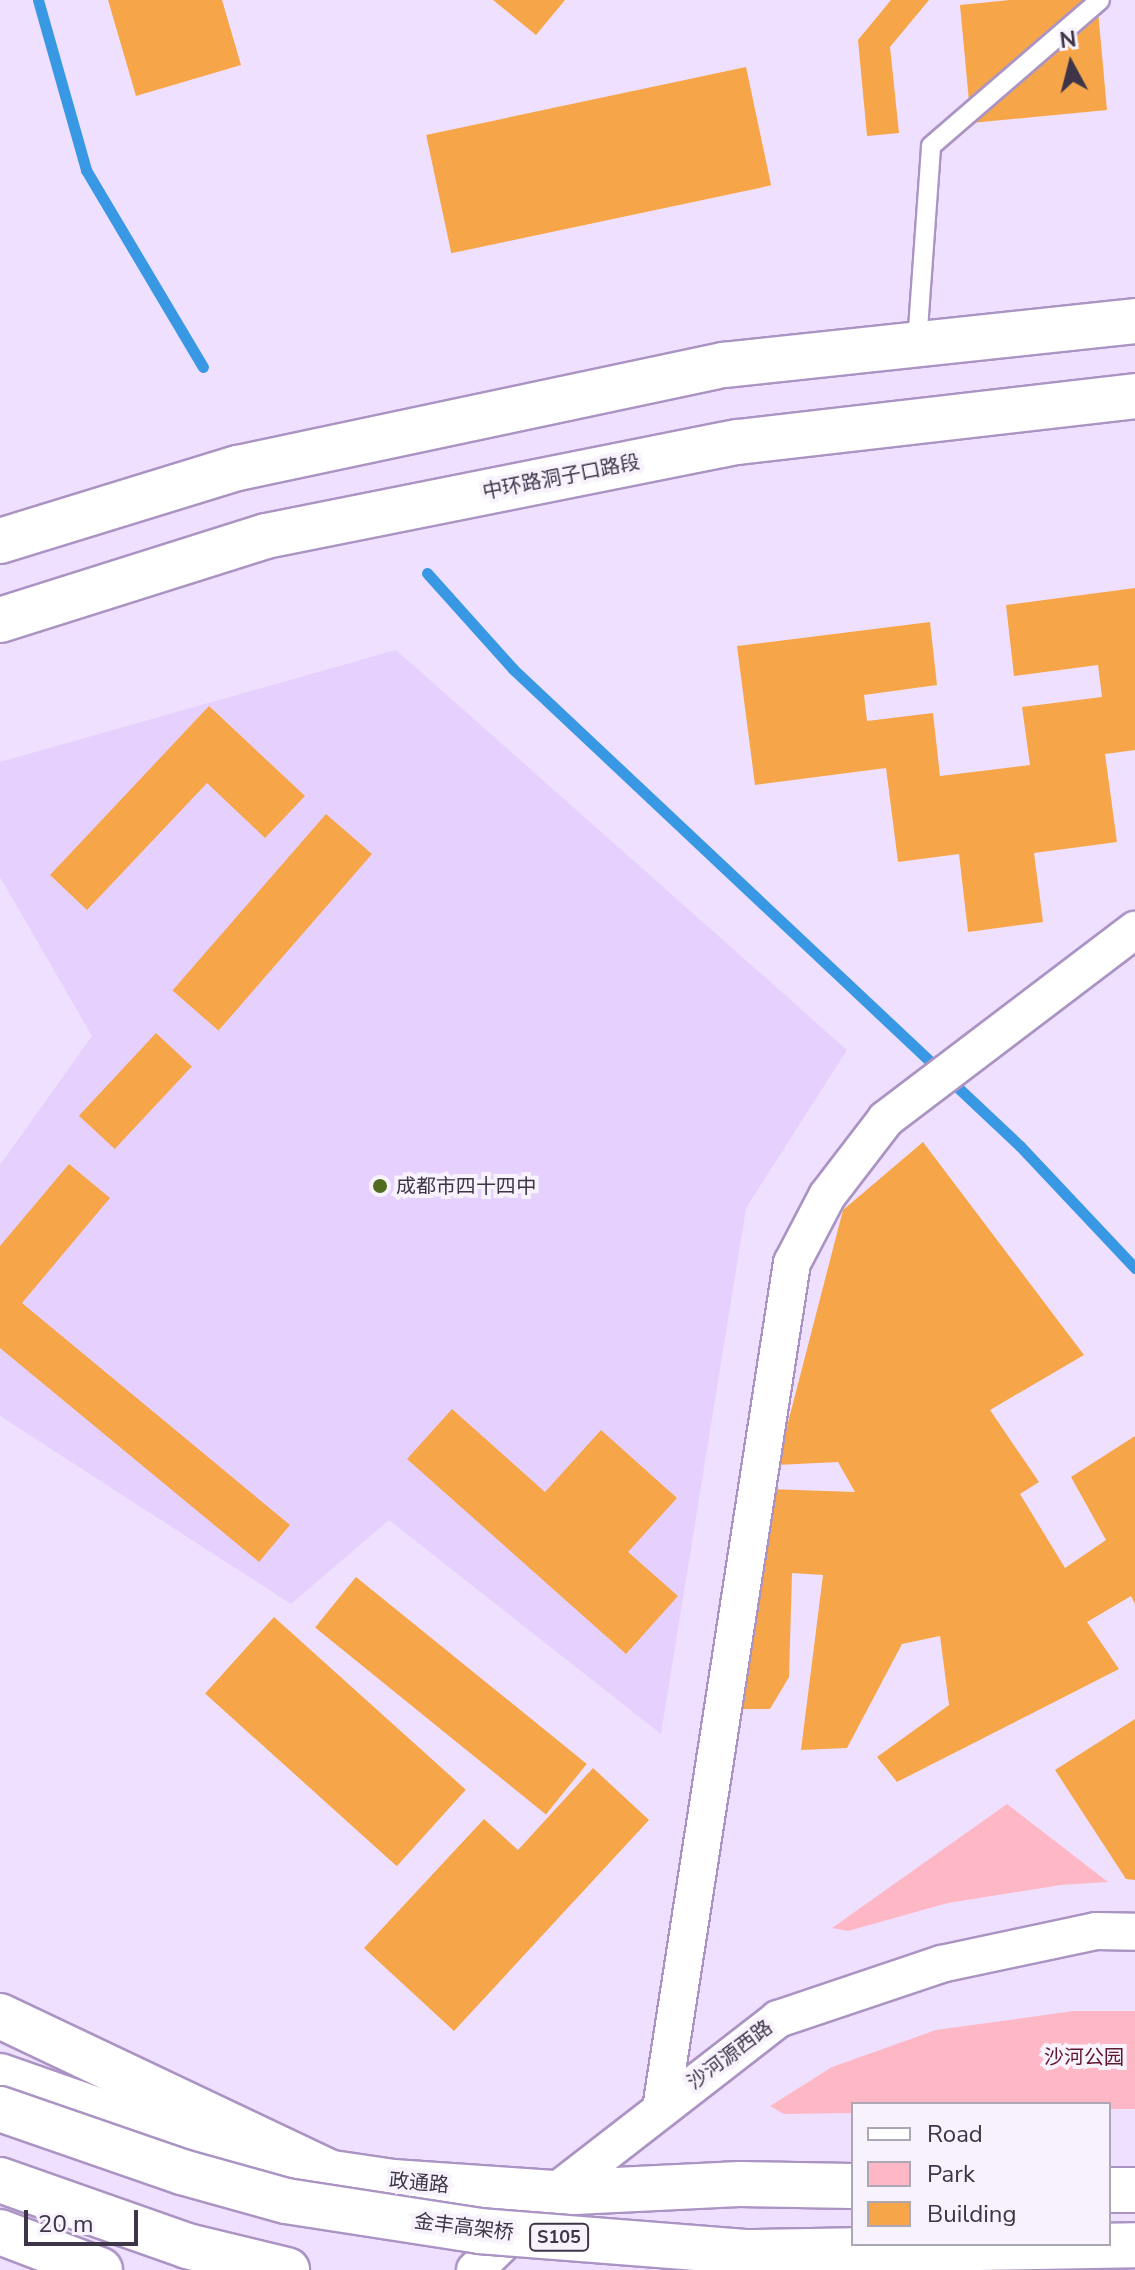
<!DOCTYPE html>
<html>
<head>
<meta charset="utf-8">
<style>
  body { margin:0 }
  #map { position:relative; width:1135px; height:2270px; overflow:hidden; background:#eee0fe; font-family:"Nunito Sans","Noto Sans SC",sans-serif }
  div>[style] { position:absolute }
  .built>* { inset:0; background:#e6d1fe }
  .green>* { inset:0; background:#feb8c5 }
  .stream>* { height:11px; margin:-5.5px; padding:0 5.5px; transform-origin:5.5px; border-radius:5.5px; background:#3998e3 }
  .building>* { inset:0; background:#f6a649; transform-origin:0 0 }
  .roads { filter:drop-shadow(2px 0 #ab94c3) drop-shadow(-2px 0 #ab94c3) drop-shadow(0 2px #ab94c3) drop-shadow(0 -2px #ab94c3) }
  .service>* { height:18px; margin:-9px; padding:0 9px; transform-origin:9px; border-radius:9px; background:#fff }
  .minor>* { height:36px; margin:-18px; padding:0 18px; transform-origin:18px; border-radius:18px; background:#fff }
  .secondary>* { height:44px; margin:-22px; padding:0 22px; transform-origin:22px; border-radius:22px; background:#fff }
  .primary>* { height:44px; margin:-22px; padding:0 22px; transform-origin:22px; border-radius:22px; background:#fff }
  .trunk>* { height:44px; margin:-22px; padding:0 22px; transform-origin:22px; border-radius:22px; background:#fff }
  .bridges { filter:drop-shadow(2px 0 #ab94c3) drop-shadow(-2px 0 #ab94c3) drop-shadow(0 2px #ab94c3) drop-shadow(0 -2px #ab94c3) }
  .trunk-bridge>* { height:44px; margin:-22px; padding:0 22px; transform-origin:22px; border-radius:22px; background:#fff }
  .dots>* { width:22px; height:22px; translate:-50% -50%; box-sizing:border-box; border:4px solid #f7f2fc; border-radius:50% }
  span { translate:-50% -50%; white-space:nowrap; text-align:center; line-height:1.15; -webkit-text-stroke:8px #f7f2fc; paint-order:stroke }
  .shield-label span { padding:2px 6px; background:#f7f2fc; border:2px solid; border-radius:6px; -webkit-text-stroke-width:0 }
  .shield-label { font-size:18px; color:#3e3549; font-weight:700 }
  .street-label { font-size:20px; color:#3e3549 }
  .poi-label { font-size:20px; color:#3e3549 }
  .left { translate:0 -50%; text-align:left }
  .park-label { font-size:20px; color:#5f182d }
  .legend { position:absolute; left:851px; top:2102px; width:260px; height:144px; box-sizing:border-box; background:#f7f2fc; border:2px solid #ada6b4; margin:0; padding:10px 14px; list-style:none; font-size:24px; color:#3e3549 }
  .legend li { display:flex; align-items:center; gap:16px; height:40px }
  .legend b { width:40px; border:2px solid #ada6b4 }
  .north { position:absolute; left:1031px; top:24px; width:80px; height:80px; -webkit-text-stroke:6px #f7f2fc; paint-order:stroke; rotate:353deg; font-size:22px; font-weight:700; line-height:32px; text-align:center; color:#3e3549 }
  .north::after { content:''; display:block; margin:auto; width:28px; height:36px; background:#3e3549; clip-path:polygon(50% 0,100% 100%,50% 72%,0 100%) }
  .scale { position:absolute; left:24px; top:2210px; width:114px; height:36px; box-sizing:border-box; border:4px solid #3e3549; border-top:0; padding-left:10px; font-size:24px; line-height:28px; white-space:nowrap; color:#3e3549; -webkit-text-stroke:6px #f7f2fc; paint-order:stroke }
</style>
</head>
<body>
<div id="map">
  <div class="built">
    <i style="clip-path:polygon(396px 650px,847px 1050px,746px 1208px,661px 1734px,389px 1520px,291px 1604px,0 1416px,0 1165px,92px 1036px,0 877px,0 762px)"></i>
  </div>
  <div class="green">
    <i style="clip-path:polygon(1007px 1804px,1108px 1882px,1061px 1885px,948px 1903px,848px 1931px,832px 1928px)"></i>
    <i style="clip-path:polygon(1073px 2011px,1135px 2011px,1135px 2109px,1109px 2109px,1109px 2104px,853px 2104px,853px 2113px,784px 2114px,770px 2106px,832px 2067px,936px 2030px)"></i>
  </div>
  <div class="stream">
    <i style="left:38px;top:0;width:177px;rotate:74.2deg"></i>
    <i style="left:86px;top:170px;width:229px;rotate:59.3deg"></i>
    <i style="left:427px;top:573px;width:129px;rotate:48.1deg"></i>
    <i style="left:513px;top:669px;width:696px;rotate:43.25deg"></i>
    <i style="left:1020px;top:1146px;width:168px;rotate:46.7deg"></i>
  </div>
  <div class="building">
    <i style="clip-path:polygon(108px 0,222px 0,241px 65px,136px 96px)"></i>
    <i style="clip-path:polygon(493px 0,565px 0,536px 35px)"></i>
    <i style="clip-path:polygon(891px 0,929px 0,890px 47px,899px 133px,867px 136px,858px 40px)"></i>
    <i style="clip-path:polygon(1010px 0,1097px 0,1107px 110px,971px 123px,960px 5px)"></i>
    <i style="left:746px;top:67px;width:121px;height:327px;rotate:78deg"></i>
    <i style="clip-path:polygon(1135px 588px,1135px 750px,1105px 754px,1117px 842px,1034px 853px,1043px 922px,968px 932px,959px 854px,898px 862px,886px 768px,755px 785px,737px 646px,930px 622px,937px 685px,864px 695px,867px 721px,933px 713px,940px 776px,1030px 765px,1022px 707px,1102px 697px,1098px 665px,1014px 676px,1006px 605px)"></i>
    <i style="clip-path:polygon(209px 706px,305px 796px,265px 838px,207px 783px,87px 910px,50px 875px)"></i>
    <i style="left:326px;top:814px;width:61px;height:234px;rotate:41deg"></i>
    <i style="left:156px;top:1033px;width:49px;height:113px;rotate:43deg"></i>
    <i style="clip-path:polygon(923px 1142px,1084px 1355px,990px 1410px,1039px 1482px,1020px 1494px,1065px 1568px,1106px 1540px,1071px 1477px,1135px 1436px,1135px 1604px,1131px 1596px,1087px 1622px,1119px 1669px,897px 1782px,877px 1757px,949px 1705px,940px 1636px,902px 1644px,847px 1748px,801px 1750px,823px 1575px,792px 1573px,789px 1677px,770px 1709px,737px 1709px,769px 1489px,855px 1492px,838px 1462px,777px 1465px,843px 1210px)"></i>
    <i style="clip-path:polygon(69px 1164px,110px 1198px,22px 1303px,290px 1525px,259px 1562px,0 1348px,0 1246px)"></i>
    <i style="clip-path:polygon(452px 1409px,545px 1492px,601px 1430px,677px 1498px,628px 1552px,678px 1596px,626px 1654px,407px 1459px)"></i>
    <i style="left:356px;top:1577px;width:297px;height:65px;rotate:39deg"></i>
    <i style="left:274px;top:1617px;width:258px;height:103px;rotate:42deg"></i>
    <i style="clip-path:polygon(1135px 1719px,1135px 1880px,1126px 1879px,1055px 1770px)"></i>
    <i style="clip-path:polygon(593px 1768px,649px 1820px,454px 2031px,364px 1948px,484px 1819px,518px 1850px)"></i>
  </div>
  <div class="roads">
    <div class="service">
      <i style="left:917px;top:343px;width:197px;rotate:-85.9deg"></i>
      <i style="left:931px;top:146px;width:223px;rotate:-40.8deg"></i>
    </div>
    <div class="minor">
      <i style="left:661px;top:2109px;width:856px;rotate:-81.2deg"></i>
      <i style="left:792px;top:1263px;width:76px;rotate:-62.4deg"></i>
      <i style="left:827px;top:1196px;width:97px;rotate:-52.5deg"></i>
      <i style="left:886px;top:1119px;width:313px;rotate:-37.2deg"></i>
      <i style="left:475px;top:2270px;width:110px;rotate:-44.3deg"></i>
      <i style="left:554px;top:2193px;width:284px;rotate:-37.8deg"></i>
      <i style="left:778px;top:2019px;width:172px;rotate:-18.6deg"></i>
      <i style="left:941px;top:1964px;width:158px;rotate:-12deg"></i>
      <i style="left:1096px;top:1931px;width:39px;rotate:1deg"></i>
    </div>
    <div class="secondary">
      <i style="left:0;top:2076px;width:251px;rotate:19.3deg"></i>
      <i style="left:237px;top:2159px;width:158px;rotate:8.4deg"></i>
      <i style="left:393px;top:2182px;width:161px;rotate:3.9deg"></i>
      <i style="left:554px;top:2193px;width:186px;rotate:-2.8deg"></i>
      <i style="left:740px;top:2184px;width:113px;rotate:1deg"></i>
      <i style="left:1109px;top:2190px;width:26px"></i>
      <i style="left:0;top:2232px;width:107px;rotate:20.8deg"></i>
    </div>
    <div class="primary">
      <i style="left:0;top:541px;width:249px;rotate:-17.1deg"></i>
      <i style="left:238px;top:468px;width:497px;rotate:-12deg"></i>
      <i style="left:724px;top:365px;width:413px;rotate:-6.1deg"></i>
      <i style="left:0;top:620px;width:279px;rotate:-17.5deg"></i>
      <i style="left:266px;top:536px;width:481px;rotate:-11.3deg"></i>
      <i style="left:738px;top:442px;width:400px;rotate:-6.6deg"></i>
    </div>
    <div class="trunk">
      <i style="left:0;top:2016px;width:363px;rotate:25.4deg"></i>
      <i style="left:0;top:2180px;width:198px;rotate:19.4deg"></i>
      <i style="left:187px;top:2246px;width:103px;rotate:13.5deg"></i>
    </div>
  </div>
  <div class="bridges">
    <div class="trunk-bridge">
      <i style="left:0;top:2109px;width:193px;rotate:19.1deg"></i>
      <i style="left:182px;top:2172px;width:108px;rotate:15.6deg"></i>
      <i style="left:286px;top:2201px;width:195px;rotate:8.8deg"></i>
      <i style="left:479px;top:2231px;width:270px;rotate:4.5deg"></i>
      <i style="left:748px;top:2252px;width:387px;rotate:-1deg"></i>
    </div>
  </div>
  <div class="dots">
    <i style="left:380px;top:1186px;background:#526c1f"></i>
  </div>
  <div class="shield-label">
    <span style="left:559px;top:2237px">S105</span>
  </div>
  <div class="street-label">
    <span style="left:561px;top:477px;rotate:-11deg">中环路洞子口路段</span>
    <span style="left:730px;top:2055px;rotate:-37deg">沙河源西路</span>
    <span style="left:419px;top:2183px;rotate:5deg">政通路</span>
    <span style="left:464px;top:2227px;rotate:7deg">金丰高架桥</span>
  </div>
  <div class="poi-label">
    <span class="left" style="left:396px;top:1186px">成都市四十四中</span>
  </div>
  <div class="park-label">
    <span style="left:1084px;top:2057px">沙河公园</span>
  </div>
  <ul class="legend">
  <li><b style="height:10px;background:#fff"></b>Road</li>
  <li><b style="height:22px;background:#feb8c5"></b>Park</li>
  <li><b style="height:22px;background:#f6a649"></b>Building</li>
  </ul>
  <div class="north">N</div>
  <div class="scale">20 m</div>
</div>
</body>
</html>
